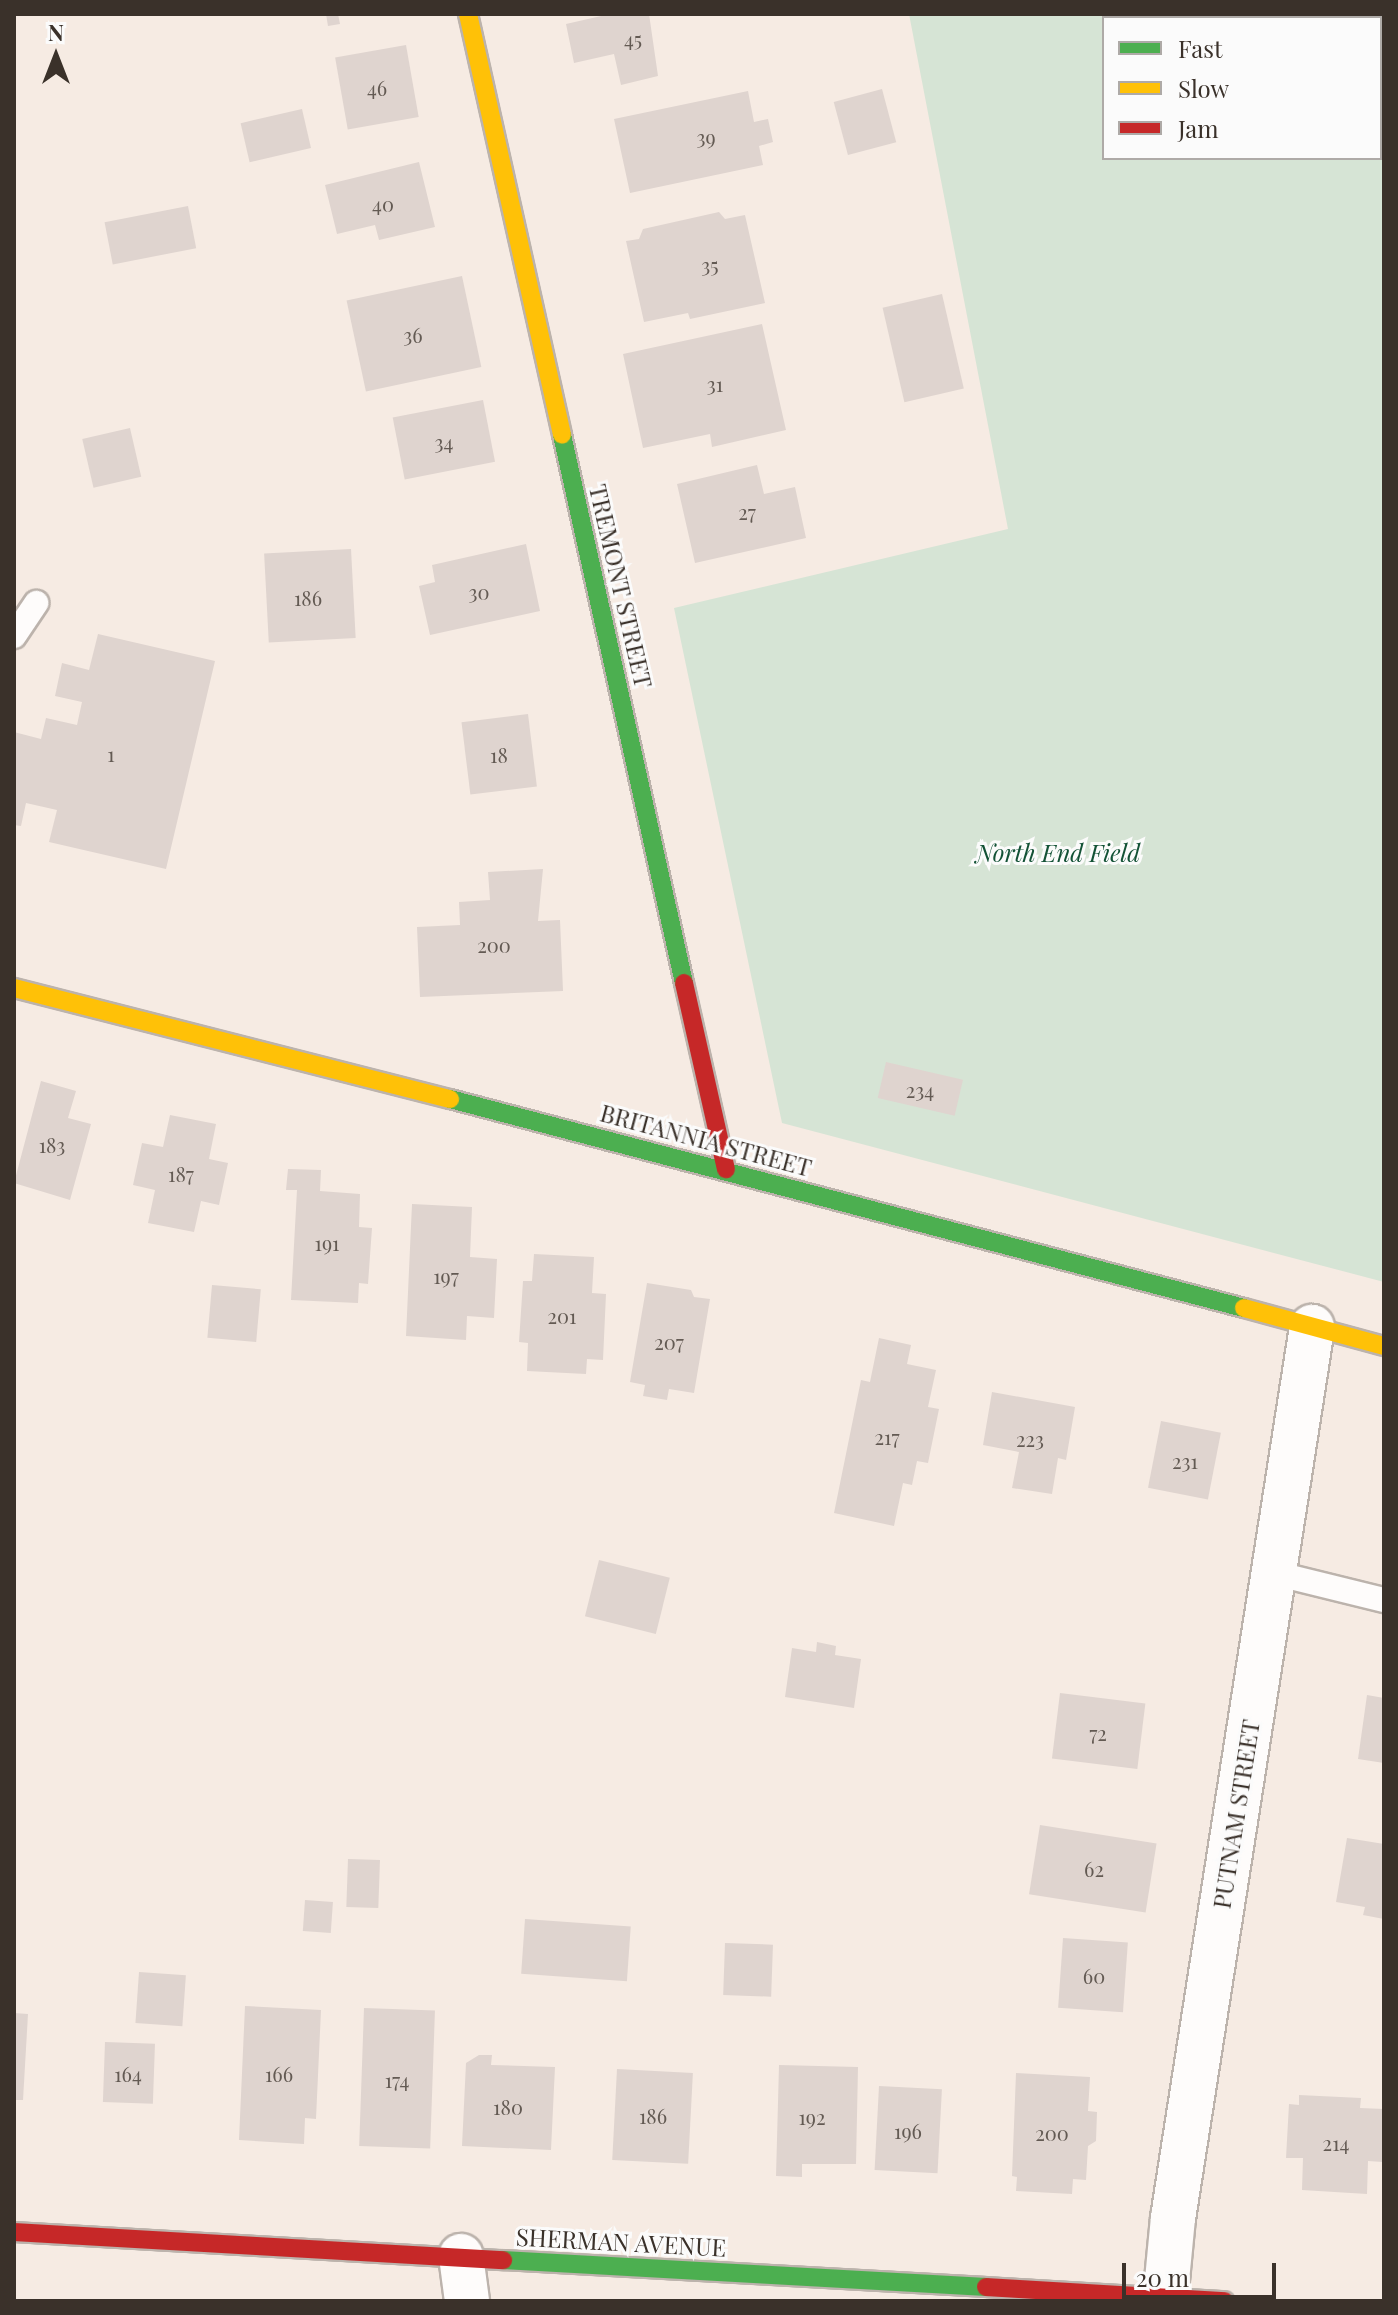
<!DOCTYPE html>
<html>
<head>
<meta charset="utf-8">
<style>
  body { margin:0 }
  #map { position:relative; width:1398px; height:2315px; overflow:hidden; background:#f6ebe3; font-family:"Playfair Display",serif }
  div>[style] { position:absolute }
  .green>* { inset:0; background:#d6e4d5 }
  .building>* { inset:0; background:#dfd4cf; transform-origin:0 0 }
  .roads { filter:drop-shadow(2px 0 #bcb3ac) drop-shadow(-2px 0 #bcb3ac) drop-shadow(0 2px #bcb3ac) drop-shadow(0 -2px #bcb3ac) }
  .lane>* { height:24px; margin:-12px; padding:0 12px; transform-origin:12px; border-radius:12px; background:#fefcfb }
  .street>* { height:44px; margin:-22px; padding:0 22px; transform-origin:22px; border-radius:22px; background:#fefcfb }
  .fast>* { height:18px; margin:-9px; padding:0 9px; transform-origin:9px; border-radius:9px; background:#4caf50 }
  .slow>* { height:18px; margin:-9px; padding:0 9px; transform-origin:9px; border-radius:9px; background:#ffc107 }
  .jam>* { height:18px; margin:-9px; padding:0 9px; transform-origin:9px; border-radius:9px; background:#c62828 }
  span { translate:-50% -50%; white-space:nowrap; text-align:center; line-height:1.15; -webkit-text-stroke:6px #fbfbfb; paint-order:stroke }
  .number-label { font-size:20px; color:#635a53 }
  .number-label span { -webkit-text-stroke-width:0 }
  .street-label { font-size:24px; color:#3a312a }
  .park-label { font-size:24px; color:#135236; font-style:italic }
  .frame { position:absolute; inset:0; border:16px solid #3a312a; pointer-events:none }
  .legend { position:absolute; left:1102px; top:16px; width:280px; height:144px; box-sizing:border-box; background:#fbfbfb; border:2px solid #aeaaa7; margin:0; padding:10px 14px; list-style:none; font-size:24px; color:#3a312a }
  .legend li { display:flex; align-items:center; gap:16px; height:40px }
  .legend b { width:40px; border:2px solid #aeaaa7 }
  .north { position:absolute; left:16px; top:16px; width:80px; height:80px; -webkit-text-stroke:6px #fbfbfb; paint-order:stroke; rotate:0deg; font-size:22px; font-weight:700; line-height:32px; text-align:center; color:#3a312a }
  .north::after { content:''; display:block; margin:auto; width:28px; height:36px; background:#3a312a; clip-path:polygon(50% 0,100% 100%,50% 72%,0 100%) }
  .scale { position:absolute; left:1122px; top:2263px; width:154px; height:36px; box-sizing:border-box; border:4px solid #3a312a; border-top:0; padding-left:10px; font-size:24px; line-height:28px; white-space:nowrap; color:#3a312a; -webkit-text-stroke:6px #fbfbfb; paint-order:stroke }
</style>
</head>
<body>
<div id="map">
  <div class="green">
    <i style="clip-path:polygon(evenodd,909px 14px,1384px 14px,1384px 1282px,782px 1123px,674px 608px,1008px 529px,909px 14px,1104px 18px,1380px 18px,1380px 158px,1104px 158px,1104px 18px)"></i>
  </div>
  <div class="building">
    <i style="clip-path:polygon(326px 14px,338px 14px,340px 24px,328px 26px)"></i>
    <i style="clip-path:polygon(610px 14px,649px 14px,658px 76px,621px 85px,614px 54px,574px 63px,566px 24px)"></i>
    <i style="left:406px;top:45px;width:73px;height:72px;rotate:80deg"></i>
    <i style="left:882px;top:89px;width:55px;height:50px;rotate:75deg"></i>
    <i style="clip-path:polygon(748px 91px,754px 122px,768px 119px,773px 142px,759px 146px,763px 165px,630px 193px,614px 119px)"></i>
    <i style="left:302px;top:109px;width:40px;height:63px;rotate:77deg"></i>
    <i style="clip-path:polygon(419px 162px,435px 227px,379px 240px,375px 225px,337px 234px,325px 185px)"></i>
    <i style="left:188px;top:206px;width:43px;height:85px;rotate:79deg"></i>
    <i style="clip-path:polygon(719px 212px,725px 219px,745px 215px,765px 303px,690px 319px,688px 313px,644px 322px,626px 241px,639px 239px,643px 229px)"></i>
    <i style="left:462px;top:276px;width:93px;height:118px;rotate:78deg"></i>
    <i style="left:942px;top:294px;width:97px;height:61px;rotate:77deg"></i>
    <i style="clip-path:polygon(762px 324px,786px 430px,712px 447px,710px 434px,643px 448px,623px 354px)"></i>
    <i style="left:483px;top:400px;width:63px;height:92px;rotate:79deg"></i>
    <i style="left:130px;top:428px;width:50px;height:49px;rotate:77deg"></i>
    <i style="clip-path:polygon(757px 465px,764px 494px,795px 487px,806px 538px,695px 563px,677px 484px)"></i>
    <i style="clip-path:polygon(526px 544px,540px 611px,430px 635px,419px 586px,435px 582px,432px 565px)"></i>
    <i style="left:351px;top:549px;width:89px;height:87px;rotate:87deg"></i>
    <i style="clip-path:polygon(98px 634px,215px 661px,166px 869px,49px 842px,57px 810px,26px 803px,21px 826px,14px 825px,14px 732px,41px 739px,46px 718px,77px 725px,82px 702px,55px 696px,62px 663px,89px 670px)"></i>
    <i style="left:528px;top:714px;width:73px;height:67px;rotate:83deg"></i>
    <i style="clip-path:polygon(543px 869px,538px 921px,560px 920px,563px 991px,420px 997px,417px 927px,460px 925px,459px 902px,490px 900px,488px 872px)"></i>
    <i style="left:886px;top:1062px;width:79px;height:37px;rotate:13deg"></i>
    <i style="clip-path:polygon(41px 1081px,76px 1091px,68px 1118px,91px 1124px,70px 1200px,14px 1183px)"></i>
    <i style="clip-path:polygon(170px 1115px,216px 1124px,209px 1159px,228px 1163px,219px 1205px,201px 1201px,194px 1232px,148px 1223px,155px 1190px,133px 1185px,142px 1143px,163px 1147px)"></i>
    <i style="clip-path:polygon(288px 1169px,321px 1170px,320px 1191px,360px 1194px,359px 1227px,372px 1228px,368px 1284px,359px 1283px,358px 1303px,291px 1300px,297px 1190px,286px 1190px)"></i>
    <i style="clip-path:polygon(412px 1204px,472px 1207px,470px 1257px,497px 1259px,494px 1318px,467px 1316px,466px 1340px,406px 1336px)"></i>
    <i style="clip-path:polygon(534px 1254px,594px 1257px,592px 1293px,606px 1294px,603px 1360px,587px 1359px,586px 1374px,527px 1371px,528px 1343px,519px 1342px,523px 1281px,532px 1281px)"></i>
    <i style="clip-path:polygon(647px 1283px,691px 1290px,694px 1297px,710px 1299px,694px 1393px,669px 1389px,667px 1400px,643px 1396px,645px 1385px,630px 1382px)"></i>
    <i style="left:212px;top:1285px;width:49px;height:53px;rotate:5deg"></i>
    <i style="clip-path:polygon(879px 1338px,911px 1345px,907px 1364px,936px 1370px,928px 1407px,939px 1409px,928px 1463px,917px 1461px,912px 1485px,903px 1483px,894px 1526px,834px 1513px,861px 1380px,870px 1382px)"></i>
    <i style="clip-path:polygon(992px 1392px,1075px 1407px,1066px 1460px,1058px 1458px,1052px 1494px,1012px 1488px,1019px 1452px,983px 1445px)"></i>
    <i style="left:1161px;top:1421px;width:61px;height:68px;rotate:11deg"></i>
    <i style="left:599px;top:1560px;width:73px;height:58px;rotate:14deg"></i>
    <i style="clip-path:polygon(817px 1642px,836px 1646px,835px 1655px,861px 1659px,854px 1708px,785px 1697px,792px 1648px,816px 1652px)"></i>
    <i style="left:1060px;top:1693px;width:86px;height:66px;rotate:7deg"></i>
    <i style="clip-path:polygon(1367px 1695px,1384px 1698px,1384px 1763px,1358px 1759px)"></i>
    <i style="left:1040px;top:1825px;width:118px;height:70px;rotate:9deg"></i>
    <i style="clip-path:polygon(1347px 1838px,1384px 1844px,1384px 1919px,1363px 1915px,1365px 1907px,1336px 1902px)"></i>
    <i style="left:348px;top:1859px;width:32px;height:48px;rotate:2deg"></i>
    <i style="left:305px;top:1900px;width:28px;height:31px;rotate:4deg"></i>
    <i style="left:525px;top:1919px;width:106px;height:55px;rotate:4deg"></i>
    <i style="left:1063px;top:1938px;width:65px;height:70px;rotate:4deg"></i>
    <i style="left:725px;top:1943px;width:48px;height:52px;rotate:2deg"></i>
    <i style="left:139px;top:1972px;width:47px;height:51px;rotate:4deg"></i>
    <i style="clip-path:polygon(245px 2006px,321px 2010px,316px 2119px,305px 2118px,304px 2144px,239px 2140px)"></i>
    <i style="left:364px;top:2008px;width:71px;height:138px;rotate:2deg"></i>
    <i style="clip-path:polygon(14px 2013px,28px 2014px,23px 2100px,14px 2100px)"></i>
    <i style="left:105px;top:2042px;width:50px;height:60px;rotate:2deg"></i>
    <i style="clip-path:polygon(479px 2055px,492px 2055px,491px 2065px,555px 2067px,551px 2150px,462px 2146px,466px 2063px)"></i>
    <i style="clip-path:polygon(779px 2065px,858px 2067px,856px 2164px,802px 2164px,802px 2177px,776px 2176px)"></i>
    <i style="left:617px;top:2069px;width:76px;height:91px;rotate:3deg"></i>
    <i style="clip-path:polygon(1016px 2073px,1090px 2077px,1088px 2111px,1097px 2112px,1096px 2141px,1088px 2146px,1086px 2180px,1073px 2179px,1072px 2194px,1016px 2191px,1017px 2177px,1012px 2176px)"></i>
    <i style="left:879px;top:2086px;width:63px;height:84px;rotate:3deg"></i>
    <i style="clip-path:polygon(1299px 2095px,1361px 2098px,1360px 2108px,1384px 2109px,1383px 2162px,1368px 2161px,1367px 2194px,1302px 2190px,1303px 2158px,1286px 2158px,1289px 2104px,1299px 2105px)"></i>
  </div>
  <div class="roads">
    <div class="lane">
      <i style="left:14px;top:636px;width:40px;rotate:-56deg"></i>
      <i style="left:1274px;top:1573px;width:113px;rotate:13.8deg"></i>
    </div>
    <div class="street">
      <i style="left:461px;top:2256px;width:45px;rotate:82.4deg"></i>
      <i style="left:1165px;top:2301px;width:83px;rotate:-84.5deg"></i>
      <i style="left:1173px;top:2218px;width:902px;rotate:-81.13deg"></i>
    </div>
    <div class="fast">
      <i style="left:562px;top:435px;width:561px;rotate:77.45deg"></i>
      <i style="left:450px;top:1099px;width:821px;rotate:14.75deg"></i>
      <i style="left:503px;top:2260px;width:484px;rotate:3.2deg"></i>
    </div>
    <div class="slow">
      <i style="left:468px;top:14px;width:431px;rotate:77.4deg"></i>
      <i style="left:14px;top:988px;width:450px;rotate:14.3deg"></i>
      <i style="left:1244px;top:1308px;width:145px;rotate:15.2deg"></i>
    </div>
    <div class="jam">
      <i style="left:684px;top:983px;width:191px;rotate:77.3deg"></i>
      <i style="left:14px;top:2232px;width:490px;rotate:3.3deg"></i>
      <i style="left:986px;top:2287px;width:239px;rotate:3.4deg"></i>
    </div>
  </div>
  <div class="number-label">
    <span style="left:633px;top:38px">45</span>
    <span style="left:377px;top:87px">46</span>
    <span style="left:706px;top:136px">39</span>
    <span style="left:383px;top:203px">40</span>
    <span style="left:710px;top:264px">35</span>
    <span style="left:413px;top:334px">36</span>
    <span style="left:715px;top:383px">31</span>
    <span style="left:444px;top:441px">34</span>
    <span style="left:747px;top:511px">27</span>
    <span style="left:479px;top:591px">30</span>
    <span style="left:308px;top:597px">186</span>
    <span style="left:111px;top:753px">1</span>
    <span style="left:499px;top:754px">18</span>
    <span style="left:494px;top:944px">200</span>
    <span style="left:920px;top:1089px">234</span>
    <span style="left:52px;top:1144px">183</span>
    <span style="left:181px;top:1173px">187</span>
    <span style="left:327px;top:1242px">191</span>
    <span style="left:446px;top:1275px">197</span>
    <span style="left:562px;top:1315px">201</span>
    <span style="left:669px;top:1341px">207</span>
    <span style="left:887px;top:1436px">217</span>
    <span style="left:1030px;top:1438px">223</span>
    <span style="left:1185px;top:1460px">231</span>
    <span style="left:1098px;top:1732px">72</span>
    <span style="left:1094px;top:1868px">62</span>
    <span style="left:1094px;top:1975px">60</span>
    <span style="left:128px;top:2073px">164</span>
    <span style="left:279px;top:2073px">166</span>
    <span style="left:397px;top:2079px">174</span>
    <span style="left:508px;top:2106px">180</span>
    <span style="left:653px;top:2115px">186</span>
    <span style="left:812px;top:2116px">192</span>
    <span style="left:908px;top:2130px">196</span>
    <span style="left:1052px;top:2132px">200</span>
    <span style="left:1336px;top:2142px">214</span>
  </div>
  <div class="street-label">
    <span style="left:621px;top:586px;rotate:77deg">TREMONT STREET</span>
    <span style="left:706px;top:1140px;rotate:15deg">BRITANNIA STREET</span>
    <span style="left:1236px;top:1814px;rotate:-81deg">PUTNAM STREET</span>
    <span style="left:621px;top:2242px;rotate:3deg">SHERMAN AVENUE</span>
  </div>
  <div class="park-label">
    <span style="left:1058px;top:853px">North End Field</span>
  </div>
  <div class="frame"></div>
  <ul class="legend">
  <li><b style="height:10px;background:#4caf50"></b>Fast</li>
  <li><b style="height:10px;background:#ffc107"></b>Slow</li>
  <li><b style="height:10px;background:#c62828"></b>Jam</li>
  </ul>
  <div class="north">N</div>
  <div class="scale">20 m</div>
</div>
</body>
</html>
